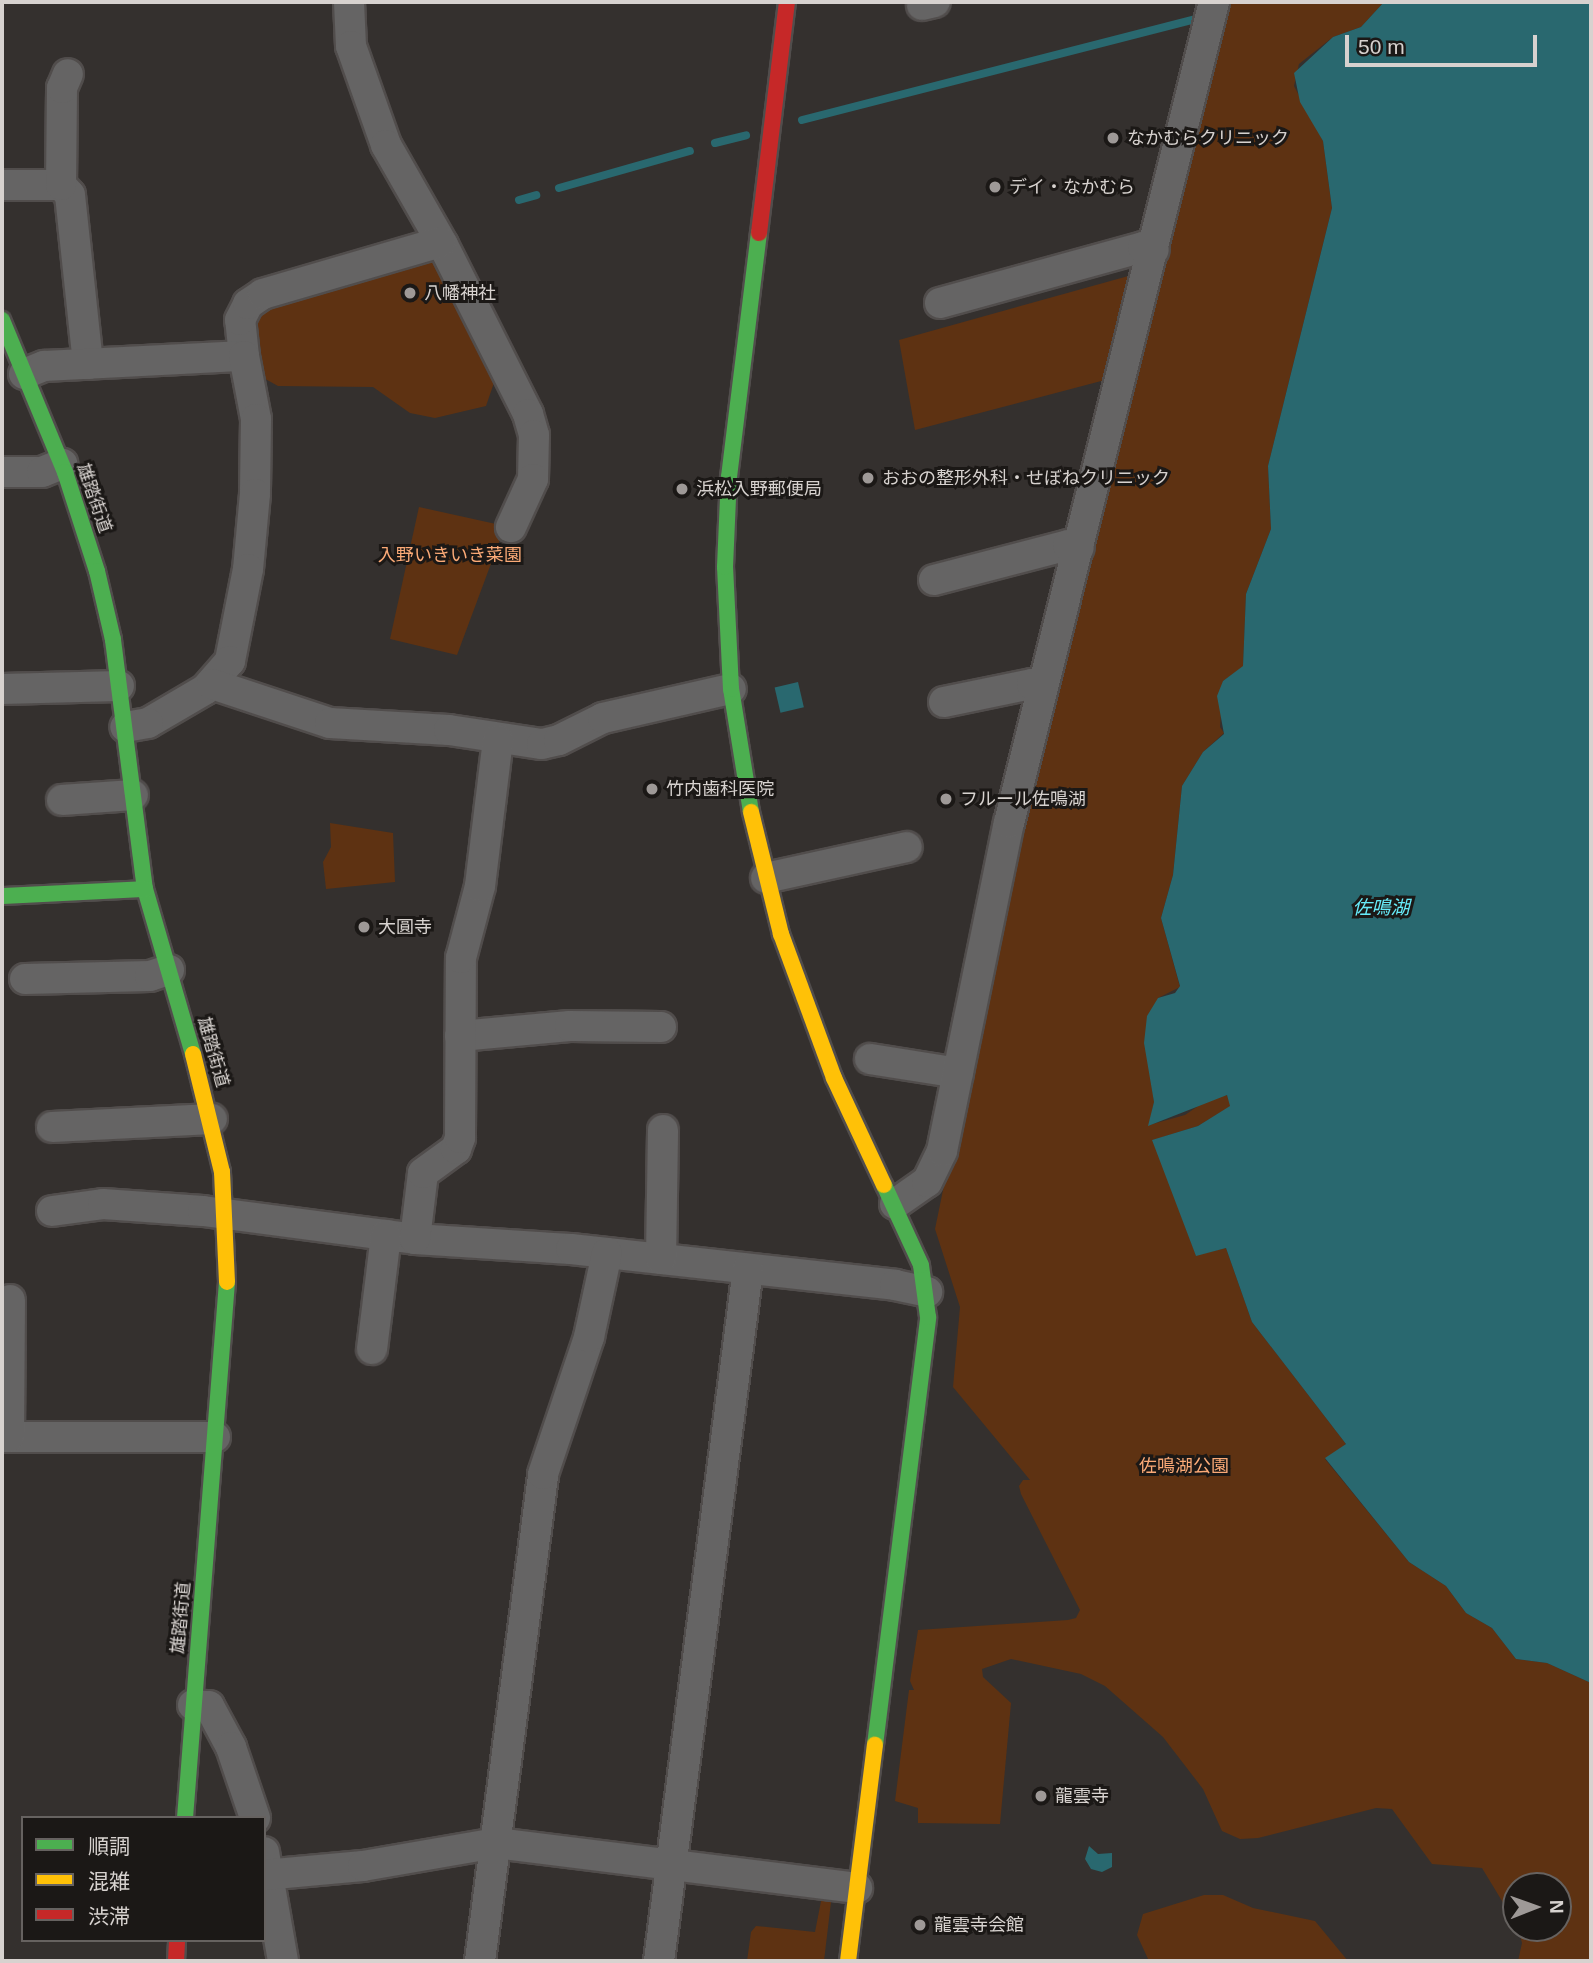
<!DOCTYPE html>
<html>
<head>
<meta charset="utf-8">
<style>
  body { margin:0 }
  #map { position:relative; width:1593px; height:1963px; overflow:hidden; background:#34302e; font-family:Helvetica,"Noto Sans JP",sans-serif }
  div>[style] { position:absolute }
  .green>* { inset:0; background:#5e3212 }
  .water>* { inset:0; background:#29686f; transform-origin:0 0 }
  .stream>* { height:8px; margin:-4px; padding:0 4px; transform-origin:4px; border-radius:4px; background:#29686f }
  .roads { filter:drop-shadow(2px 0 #514d4c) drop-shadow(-2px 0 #514d4c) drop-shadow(0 2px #514d4c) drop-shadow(0 -2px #514d4c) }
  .street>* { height:30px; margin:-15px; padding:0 15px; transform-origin:15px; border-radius:15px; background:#656464 }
  .fast>* { height:16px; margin:-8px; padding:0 8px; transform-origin:8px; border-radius:8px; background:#4caf50 }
  .slow>* { height:16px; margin:-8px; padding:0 8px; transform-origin:8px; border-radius:8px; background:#ffc107 }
  .jam>* { height:16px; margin:-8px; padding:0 8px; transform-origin:8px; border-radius:8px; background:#c62828 }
  .dots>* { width:19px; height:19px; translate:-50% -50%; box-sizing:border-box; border:4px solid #1b1816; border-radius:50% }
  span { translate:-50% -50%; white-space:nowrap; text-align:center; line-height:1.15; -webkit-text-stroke:6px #1b1816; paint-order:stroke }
  .poi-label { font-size:18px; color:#d7d2cf }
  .left { translate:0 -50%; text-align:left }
  .street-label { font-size:18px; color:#d7d2cf }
  .park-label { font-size:18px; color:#fbaa77 }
  .water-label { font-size:19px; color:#67ebf9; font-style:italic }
  .frame { position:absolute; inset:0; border:4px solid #d7d2cf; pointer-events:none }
  .legend { position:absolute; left:21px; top:1816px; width:245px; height:126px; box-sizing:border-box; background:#1b1816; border:2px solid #666260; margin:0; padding:9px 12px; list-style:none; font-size:21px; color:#d7d2cf }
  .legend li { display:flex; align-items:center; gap:14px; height:35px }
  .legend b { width:35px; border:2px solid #666260 }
  .north { position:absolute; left:1502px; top:1872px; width:70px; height:70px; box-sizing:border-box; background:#1b1816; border:2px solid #666260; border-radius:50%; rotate:89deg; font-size:19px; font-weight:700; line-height:28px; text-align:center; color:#d7d2cf }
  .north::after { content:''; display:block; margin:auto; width:24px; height:32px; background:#9e9997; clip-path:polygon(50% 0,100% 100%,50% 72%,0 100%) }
  .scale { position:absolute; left:1345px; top:35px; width:192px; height:32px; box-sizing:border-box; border:4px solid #d7d2cf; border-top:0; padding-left:9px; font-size:21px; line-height:24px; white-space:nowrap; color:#d7d2cf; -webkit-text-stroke:5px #1b1816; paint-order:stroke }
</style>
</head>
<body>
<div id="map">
  <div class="green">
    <i style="clip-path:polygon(1223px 2px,1384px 2px,1361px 27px,1333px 37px,1299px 64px,1294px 86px,1323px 141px,1332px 208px,1268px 466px,1271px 529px,1246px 594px,1243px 667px,1223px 681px,1220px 727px,1224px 733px,1203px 752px,1182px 786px,1173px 875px,1161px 918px,1180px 987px,1158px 998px,1151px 1075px,1154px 1102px,1149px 1125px,1185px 1115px,1210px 1098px,1227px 1095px,1231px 1106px,1198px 1126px,1153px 1140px,1196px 1255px,1226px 1248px,1252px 1322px,1346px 1444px,1325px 1459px,1409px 1562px,1446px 1586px,1466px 1613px,1492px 1628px,1516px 1659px,1547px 1663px,1591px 1683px,1591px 1961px,1518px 1961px,1522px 1943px,1518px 1928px,1558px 1928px,1558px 1886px,1516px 1886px,1516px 1924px,1482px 1868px,1432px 1864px,1392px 1809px,1376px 1808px,1258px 1838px,1240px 1839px,1222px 1831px,1203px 1789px,1163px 1737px,1105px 1686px,1081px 1674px,1011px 1659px,982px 1669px,983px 1677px,1011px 1703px,1000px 1824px,918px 1823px,918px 1808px,895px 1801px,909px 1690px,914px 1690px,910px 1681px,918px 1630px,1068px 1620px,1076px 1618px,1080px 1610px,1021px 1494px,1019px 1486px,1023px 1480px,1030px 1480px,953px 1387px,960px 1307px,935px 1229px,1018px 826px,1129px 407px,1126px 402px)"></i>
    <i style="clip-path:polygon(434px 259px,497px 374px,486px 406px,435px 418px,410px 413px,373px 387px,278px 386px,260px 376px,254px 310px)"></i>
    <i style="clip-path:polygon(1132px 275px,1105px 380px,915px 430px,899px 340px)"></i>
    <i style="clip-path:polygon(419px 507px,505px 526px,457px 655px,390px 639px)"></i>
    <i style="clip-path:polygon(330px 823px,393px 833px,395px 882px,326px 889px,323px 862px,331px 847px)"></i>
    <i style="clip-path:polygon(1204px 1895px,1223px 1895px,1253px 1908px,1315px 1921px,1348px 1961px,1149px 1961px,1137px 1935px,1143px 1914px)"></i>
    <i style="clip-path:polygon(822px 1896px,831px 1902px,824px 1961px,747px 1961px,751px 1932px,756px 1926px,815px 1932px)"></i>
  </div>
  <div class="water">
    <i style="clip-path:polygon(1384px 2px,1591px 2px,1591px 1683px,1547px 1663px,1516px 1659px,1492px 1628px,1466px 1613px,1446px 1586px,1409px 1562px,1325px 1458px,1346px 1444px,1252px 1322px,1226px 1248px,1196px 1256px,1152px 1140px,1198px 1126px,1230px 1106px,1227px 1095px,1148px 1126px,1154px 1102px,1144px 1043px,1147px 1016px,1158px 998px,1175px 993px,1180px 986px,1161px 918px,1173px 875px,1182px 786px,1203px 752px,1224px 734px,1217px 696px,1223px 681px,1243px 666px,1246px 594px,1271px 529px,1268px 466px,1332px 208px,1323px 141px,1300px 102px,1294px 73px,1333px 37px,1361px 27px)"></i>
    <i style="left:798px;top:682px;width:26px;height:24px;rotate:77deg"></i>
    <i style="clip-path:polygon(1089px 1846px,1098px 1854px,1112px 1853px,1112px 1867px,1102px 1872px,1091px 1869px,1085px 1859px)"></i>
  </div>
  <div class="stream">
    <i style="left:802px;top:120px;width:407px;rotate:-14.4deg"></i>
    <i style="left:715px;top:143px;width:32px;rotate:-14deg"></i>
    <i style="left:559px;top:188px;width:136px;rotate:-15.8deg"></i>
    <i style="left:519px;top:200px;width:18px;rotate:-16deg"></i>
  </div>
  <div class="roads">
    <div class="street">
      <i style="left:349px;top:2px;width:44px;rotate:87.4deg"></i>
      <i style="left:351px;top:46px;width:105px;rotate:70.5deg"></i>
      <i style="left:386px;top:145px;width:115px;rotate:60.3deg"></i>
      <i style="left:443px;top:245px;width:189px;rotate:63.3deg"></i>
      <i style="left:528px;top:414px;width:22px;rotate:74deg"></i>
      <i style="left:534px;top:435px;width:44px;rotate:91.3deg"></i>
      <i style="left:533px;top:479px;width:53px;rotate:114.6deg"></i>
      <i style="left:922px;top:5px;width:13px;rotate:-13deg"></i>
      <i style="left:2px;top:185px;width:59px"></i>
      <i style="left:61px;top:185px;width:13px;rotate:48deg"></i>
      <i style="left:70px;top:195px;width:170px;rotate:83.9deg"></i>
      <i style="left:61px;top:185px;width:97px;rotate:-89.4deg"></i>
      <i style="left:62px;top:88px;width:15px;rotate:-67deg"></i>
      <i style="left:940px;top:303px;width:211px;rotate:-15.4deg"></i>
      <i style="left:1143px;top:247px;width:11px;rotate:15deg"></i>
      <i style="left:244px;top:356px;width:36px;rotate:-96deg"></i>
      <i style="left:240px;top:320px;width:18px;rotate:-63deg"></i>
      <i style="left:248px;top:304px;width:18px;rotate:-34deg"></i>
      <i style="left:263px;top:294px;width:185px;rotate:-16.3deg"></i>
      <i style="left:24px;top:374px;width:22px;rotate:-22deg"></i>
      <i style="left:44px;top:366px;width:200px;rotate:-2.9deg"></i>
      <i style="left:244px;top:356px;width:64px;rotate:79.2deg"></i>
      <i style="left:256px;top:419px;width:75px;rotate:90.8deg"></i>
      <i style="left:255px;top:494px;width:75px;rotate:95.3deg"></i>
      <i style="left:248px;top:569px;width:94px;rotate:101.1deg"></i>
      <i style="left:230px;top:661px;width:37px;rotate:131deg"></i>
      <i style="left:206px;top:689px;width:67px;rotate:149.6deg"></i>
      <i style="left:148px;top:723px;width:23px;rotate:170deg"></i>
      <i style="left:2px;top:472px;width:40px"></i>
      <i style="left:42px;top:472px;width:22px;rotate:-22deg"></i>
      <i style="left:934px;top:580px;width:138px;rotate:-14.6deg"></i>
      <i style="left:1068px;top:545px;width:11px;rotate:15deg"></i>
      <i style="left:212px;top:684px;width:124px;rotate:18.3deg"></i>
      <i style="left:330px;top:723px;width:119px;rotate:3.4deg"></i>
      <i style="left:449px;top:730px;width:94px;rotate:8.6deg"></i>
      <i style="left:542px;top:744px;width:17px;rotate:-13deg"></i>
      <i style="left:559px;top:740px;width:49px;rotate:-26.6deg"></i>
      <i style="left:603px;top:718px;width:131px;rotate:-12.8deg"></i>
      <i style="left:2px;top:689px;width:117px;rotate:-1.5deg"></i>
      <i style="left:944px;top:702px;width:90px;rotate:-11.6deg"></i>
      <i style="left:1032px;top:684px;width:11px;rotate:15deg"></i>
      <i style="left:62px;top:800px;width:71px;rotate:-4deg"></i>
      <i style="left:766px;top:878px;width:144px;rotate:-12.4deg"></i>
      <i style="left:25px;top:979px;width:125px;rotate:-1.4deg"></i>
      <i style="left:150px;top:976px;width:20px;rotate:-18deg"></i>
      <i style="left:460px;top:1036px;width:110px;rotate:-5.2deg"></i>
      <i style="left:570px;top:1026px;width:91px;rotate:0.6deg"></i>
      <i style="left:870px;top:1059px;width:89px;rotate:9deg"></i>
      <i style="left:52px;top:1127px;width:160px;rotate:-2.9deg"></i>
      <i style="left:895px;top:1204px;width:39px;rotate:-35deg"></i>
      <i style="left:927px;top:1182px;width:34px;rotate:-64deg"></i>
      <i style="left:942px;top:1151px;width:335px;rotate:-78.5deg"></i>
      <i style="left:1009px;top:823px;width:846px;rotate:-75.98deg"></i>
      <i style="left:52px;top:1211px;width:51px;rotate:-7.8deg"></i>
      <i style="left:103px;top:1204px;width:100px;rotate:4deg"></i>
      <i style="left:203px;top:1211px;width:214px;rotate:7.5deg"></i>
      <i style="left:415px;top:1239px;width:156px;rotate:3.7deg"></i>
      <i style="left:571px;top:1249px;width:326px;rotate:6.3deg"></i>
      <i style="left:895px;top:1285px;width:33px;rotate:12deg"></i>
      <i style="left:415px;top:1239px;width:66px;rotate:-83.1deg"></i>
      <i style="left:423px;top:1173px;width:41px;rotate:-36deg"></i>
      <i style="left:456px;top:1149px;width:12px;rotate:-70deg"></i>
      <i style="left:460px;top:1138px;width:180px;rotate:-89.7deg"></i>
      <i style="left:461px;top:958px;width:74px;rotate:-75.2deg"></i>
      <i style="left:480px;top:886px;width:147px;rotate:-83deg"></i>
      <i style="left:661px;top:1259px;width:129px;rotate:-89.1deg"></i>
      <i style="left:372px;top:1349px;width:115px;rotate:-83deg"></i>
      <i style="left:2px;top:1437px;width:213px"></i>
      <i style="left:9px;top:1437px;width:137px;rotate:-89.6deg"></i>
      <i style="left:193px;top:1705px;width:16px;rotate:4deg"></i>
      <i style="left:209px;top:1706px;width:47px;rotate:61.8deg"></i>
      <i style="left:231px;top:1747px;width:75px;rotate:71.3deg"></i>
      <i style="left:264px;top:1852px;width:111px;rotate:80.1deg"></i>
      <i style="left:264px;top:1875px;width:99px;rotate:-5.2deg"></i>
      <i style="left:363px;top:1866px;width:135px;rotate:-9.8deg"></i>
      <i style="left:496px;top:1843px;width:364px;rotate:7.1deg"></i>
      <i style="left:480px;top:1961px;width:491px;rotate:-82.6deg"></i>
      <i style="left:543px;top:1474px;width:145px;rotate:-71.4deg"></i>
      <i style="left:589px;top:1337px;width:86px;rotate:-77.9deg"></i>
      <i style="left:659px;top:1961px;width:698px;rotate:-82.67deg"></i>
    </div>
    <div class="fast">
      <i style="left:2px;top:320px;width:165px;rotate:67.5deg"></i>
      <i style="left:65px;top:472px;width:104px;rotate:72.1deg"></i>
      <i style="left:97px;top:571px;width:71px;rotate:76.9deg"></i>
      <i style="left:113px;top:640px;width:251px;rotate:82.7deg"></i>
      <i style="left:145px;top:889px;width:172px;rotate:73.8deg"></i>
      <i style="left:751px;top:812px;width:125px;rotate:-99.2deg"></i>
      <i style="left:731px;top:689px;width:122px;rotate:-92.8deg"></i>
      <i style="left:725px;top:567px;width:90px;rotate:-87.5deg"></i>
      <i style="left:729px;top:477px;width:246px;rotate:-83deg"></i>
      <i style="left:2px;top:896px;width:143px;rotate:-2.8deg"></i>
      <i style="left:875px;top:1745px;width:431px;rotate:-82.9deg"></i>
      <i style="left:928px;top:1317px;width:52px;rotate:-97.7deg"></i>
      <i style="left:921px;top:1265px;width:88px;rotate:-114.8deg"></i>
      <i style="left:185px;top:1818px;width:538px;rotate:-85.52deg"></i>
    </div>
    <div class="slow">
      <i style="left:751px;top:812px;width:126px;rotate:76.2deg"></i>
      <i style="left:781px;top:934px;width:153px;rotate:69.8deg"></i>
      <i style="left:834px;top:1078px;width:118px;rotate:65deg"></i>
      <i style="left:193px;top:1054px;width:122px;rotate:76.2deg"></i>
      <i style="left:222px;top:1172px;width:110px;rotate:87.4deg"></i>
      <i style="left:848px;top:1961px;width:218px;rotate:-82.9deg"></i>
    </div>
    <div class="jam">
      <i style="left:759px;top:233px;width:233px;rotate:-83.1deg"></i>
      <i style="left:176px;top:1961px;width:21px;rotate:-87deg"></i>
    </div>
  </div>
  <div class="dots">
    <i style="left:1113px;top:138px;background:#9e9997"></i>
    <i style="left:995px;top:187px;background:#9e9997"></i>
    <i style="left:410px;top:293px;background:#9e9997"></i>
    <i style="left:868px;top:478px;background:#9e9997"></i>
    <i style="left:682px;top:489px;background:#9e9997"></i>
    <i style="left:652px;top:789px;background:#9e9997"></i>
    <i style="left:946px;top:799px;background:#9e9997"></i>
    <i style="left:364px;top:927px;background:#9e9997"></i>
    <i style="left:1041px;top:1796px;background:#9e9997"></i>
    <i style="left:920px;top:1925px;background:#9e9997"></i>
  </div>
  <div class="poi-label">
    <span class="left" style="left:1127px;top:138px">なかむらクリニック</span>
    <span class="left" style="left:1009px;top:187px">デイ・なかむら</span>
    <span class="left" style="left:424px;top:293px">八幡神社</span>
    <span class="left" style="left:882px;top:478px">おおの整形外科・せぼねクリニック</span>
    <span class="left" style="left:696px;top:489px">浜松入野郵便局</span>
    <span class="left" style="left:666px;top:789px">竹内歯科医院</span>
    <span class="left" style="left:960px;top:799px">フルール佐鳴湖</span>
    <span class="left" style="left:378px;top:927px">大圓寺</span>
    <span class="left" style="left:1055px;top:1796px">龍雲寺</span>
    <span class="left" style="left:934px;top:1925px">龍雲寺会館</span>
  </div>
  <div class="street-label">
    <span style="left:94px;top:498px;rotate:71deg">雄踏街道</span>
    <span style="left:213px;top:1052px;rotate:74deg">雄踏街道</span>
    <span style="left:181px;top:1618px;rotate:-85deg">雄踏街道</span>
  </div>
  <div class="park-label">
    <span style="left:450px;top:555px">入野いきいき菜園</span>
    <span style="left:1184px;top:1466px">佐鳴湖公園</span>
  </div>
  <div class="water-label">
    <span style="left:1381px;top:908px">佐鳴湖</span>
  </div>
  <div class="frame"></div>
  <ul class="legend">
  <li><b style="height:9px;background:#4caf50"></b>順調</li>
  <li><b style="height:9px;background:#ffc107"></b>混雑</li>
  <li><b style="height:9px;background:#c62828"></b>渋滞</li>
  </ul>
  <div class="north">N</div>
  <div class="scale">50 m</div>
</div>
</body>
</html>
